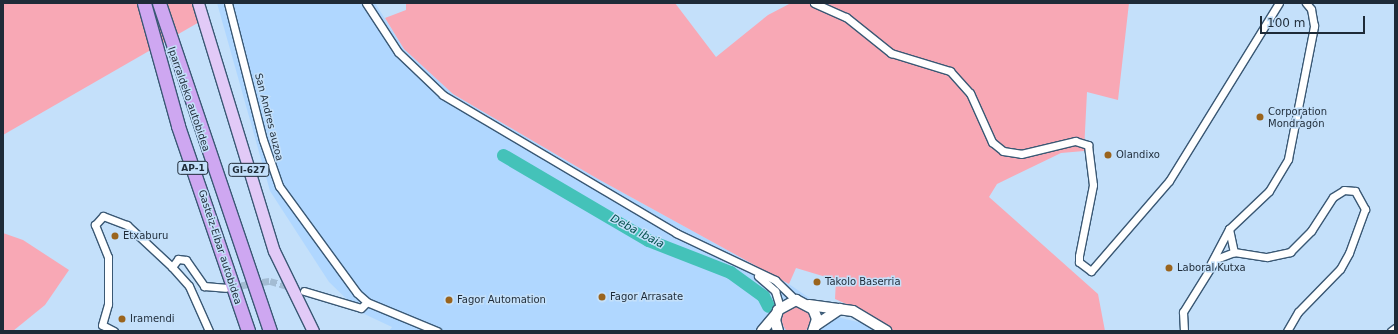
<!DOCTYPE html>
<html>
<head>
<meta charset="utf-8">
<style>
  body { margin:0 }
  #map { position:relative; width:1398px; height:334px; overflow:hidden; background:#c4e0fa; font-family:"DejaVu Sans",sans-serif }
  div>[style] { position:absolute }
  .built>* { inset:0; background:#b0d7ff }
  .green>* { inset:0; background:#f8a8b5 }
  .round { border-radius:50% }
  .river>* { height:13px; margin:-6.5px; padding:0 6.5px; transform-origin:6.5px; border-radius:6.5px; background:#44c2b9 }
  .street-tunnel>* { height:7px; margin-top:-3.5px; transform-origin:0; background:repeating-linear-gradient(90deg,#a3bcd3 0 7px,transparent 0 10.5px) }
  .roads { filter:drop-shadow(1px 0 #3a5874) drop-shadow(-1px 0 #3a5874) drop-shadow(0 1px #3a5874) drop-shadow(0 -1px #3a5874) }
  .street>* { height:7px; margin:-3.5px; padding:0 3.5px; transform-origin:3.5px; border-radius:3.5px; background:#fff }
  .secondary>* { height:10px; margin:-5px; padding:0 5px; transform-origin:5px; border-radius:5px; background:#fff }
  .primary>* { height:11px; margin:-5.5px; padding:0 5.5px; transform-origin:5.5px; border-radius:5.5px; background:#e2caf7 }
  .highway>* { height:13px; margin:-6.5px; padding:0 6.5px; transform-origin:6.5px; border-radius:6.5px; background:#cea7f1 }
  .dots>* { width:11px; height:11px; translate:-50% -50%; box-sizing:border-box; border:2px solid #c4e0fa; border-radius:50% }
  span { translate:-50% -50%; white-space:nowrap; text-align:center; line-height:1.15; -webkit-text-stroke:3px #c4e0fa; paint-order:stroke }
  .shield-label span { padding:1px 3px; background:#c4e0fa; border:1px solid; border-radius:3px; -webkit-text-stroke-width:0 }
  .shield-label { font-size:9px; color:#1e2b38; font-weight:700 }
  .street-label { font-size:10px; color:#1e2b38 }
  .poi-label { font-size:10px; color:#1e2b38 }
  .left { translate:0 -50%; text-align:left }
  .water-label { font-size:11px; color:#04514d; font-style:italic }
  .frame { position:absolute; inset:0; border:4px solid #1e2b38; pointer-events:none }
  .scale { position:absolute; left:1260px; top:16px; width:105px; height:18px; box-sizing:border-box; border:2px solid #1e2b38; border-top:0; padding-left:5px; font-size:12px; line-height:14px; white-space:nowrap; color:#1e2b38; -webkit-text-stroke:3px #c4e0fa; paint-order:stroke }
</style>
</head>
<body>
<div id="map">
  <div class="built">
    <i style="clip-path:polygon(217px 3px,375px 3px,404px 49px,453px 94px,598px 179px,789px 284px,837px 317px,862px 323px,874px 331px,389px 331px,392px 327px,360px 312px,329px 282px,270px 191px)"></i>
  </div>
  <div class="green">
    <i style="clip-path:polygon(3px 3px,201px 3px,208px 17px,3px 135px)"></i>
    <i style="clip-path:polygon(406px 3px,675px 3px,716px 57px,768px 15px,791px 3px,1129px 3px,1118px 100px,1087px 92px,1084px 151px,1061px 153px,997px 184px,989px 197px,1098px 294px,1105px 331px,892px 331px,869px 314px,835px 299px,836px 280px,796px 268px,789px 284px,598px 179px,453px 94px,404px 49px,385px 18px,406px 10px)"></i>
    <i style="clip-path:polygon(3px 233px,23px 240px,69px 270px,45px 305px,13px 331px,3px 331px)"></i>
    <i class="round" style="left:782px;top:306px;width:28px;height:28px"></i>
  </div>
  <div class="river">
    <i style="left:503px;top:155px;width:168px;rotate:30.4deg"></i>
    <i style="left:648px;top:240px;width:88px;rotate:21.3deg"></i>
    <i style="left:730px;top:272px;width:41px;rotate:36deg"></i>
    <i style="left:763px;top:296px;width:11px;rotate:63deg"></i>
  </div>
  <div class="street-tunnel">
    <i style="left:231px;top:287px;width:39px;rotate:-9deg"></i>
    <i style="left:270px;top:281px;width:35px;rotate:16deg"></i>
  </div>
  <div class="roads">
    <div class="street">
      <i style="left:228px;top:3px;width:141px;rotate:75.7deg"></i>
      <i style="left:263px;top:140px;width:49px;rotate:70.8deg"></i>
      <i style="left:279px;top:186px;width:132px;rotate:53.9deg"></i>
      <i style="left:357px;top:293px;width:13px;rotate:42deg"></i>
      <i style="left:367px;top:302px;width:76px;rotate:22.5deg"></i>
      <i style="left:366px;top:3px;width:59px;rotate:56.9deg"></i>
      <i style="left:398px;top:52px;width:62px;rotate:43.7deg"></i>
      <i style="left:443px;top:95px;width:271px;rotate:30.6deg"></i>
      <i style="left:676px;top:233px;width:110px;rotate:25.4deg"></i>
      <i style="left:775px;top:280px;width:29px;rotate:44deg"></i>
      <i style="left:814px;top:3px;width:35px;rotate:24deg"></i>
      <i style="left:846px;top:17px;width:58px;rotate:38.7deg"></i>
      <i style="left:891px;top:53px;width:62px;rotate:17deg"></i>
      <i style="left:950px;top:71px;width:30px;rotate:48deg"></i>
      <i style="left:970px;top:93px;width:54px;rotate:65.8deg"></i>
      <i style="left:992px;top:142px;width:14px;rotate:39deg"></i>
      <i style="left:1003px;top:151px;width:18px;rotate:9deg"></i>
      <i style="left:1021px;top:154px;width:56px;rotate:-13.5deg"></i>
      <i style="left:1075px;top:141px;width:14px;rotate:17deg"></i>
      <i style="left:1088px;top:145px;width:40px;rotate:82.9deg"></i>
      <i style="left:1093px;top:185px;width:72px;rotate:101.2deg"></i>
      <i style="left:1079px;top:256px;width:6px;rotate:90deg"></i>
      <i style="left:1079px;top:262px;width:15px;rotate:37deg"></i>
      <i style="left:1091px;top:271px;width:119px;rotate:-49.1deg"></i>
      <i style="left:1169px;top:181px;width:209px;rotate:-58.3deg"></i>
      <i style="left:1229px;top:229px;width:24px;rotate:78deg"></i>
      <i style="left:1210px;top:265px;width:41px;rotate:-62.2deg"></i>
      <i style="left:1229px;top:229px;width:55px;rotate:-43.5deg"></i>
      <i style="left:1269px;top:191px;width:37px;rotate:-59deg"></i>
      <i style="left:1288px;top:159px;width:136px;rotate:-78.9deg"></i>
      <i style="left:1314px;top:26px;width:17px;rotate:-100deg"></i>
      <i style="left:1311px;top:9px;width:8px;rotate:-130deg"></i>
      <i style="left:172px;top:267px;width:25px;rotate:48deg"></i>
      <i style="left:189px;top:286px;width:49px;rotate:66deg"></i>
      <i style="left:758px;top:276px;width:23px;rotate:41deg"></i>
      <i style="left:775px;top:291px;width:17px;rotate:73deg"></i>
      <i style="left:304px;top:291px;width:59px;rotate:16.6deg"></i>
      <i style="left:361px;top:308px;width:8px;rotate:-45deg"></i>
      <i style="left:114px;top:331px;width:13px;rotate:-153deg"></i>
      <i style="left:102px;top:325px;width:22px;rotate:-74deg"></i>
      <i style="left:108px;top:304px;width:47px;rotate:-90deg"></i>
      <i style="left:108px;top:257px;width:35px;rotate:-112deg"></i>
      <i style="left:95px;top:225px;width:12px;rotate:-48deg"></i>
      <i style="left:103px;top:216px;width:26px;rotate:21deg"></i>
      <i style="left:127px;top:225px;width:62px;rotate:43deg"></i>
      <i style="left:172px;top:267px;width:10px;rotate:-53deg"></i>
      <i style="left:178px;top:259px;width:8px;rotate:7deg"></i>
      <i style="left:186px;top:260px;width:32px;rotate:55deg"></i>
      <i style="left:204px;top:286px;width:21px;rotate:5deg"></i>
      <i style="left:1184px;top:331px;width:19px;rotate:-93deg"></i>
      <i style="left:1183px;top:312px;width:62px;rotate:-58.1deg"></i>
      <i style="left:1216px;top:259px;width:19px;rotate:-21deg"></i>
      <i style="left:1234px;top:252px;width:33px;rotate:9deg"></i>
      <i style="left:1267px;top:257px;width:24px;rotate:-12deg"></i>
      <i style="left:1290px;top:252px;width:30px;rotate:-45deg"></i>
      <i style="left:1311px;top:231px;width:40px;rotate:-57.1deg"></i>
      <i style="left:1333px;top:197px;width:13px;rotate:-32deg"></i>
      <i style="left:1344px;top:190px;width:11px;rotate:5deg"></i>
      <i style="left:1355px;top:191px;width:21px;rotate:61deg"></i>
      <i style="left:1365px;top:209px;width:47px;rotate:110deg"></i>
      <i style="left:1349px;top:253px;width:18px;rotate:119deg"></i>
      <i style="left:1340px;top:269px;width:60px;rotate:134.3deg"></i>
      <i style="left:1298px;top:312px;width:22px;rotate:120deg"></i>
      <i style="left:1391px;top:331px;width:5px;rotate:-37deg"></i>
    </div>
    <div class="secondary">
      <i style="left:809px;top:305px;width:44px;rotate:7.8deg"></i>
      <i style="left:853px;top:311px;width:39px;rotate:31deg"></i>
      <i style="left:816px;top:325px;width:29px;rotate:-34deg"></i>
      <i style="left:762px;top:331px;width:23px;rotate:-50deg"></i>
      <i style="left:778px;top:331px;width:11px;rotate:-105deg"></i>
      <i style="left:775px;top:320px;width:10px;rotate:-73deg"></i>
      <i style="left:778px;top:310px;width:21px;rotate:-29deg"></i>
      <i style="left:796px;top:300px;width:19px;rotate:28deg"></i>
      <i style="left:813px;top:309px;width:11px;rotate:68deg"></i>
      <i style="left:817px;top:319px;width:13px;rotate:108deg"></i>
    </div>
    <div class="primary">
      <i style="left:198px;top:3px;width:259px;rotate:73deg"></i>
      <i style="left:274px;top:251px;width:89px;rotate:64deg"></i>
    </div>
    <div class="highway">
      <i style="left:144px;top:3px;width:128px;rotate:74.5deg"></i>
      <i style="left:178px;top:126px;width:217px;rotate:71.1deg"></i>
      <i style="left:159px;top:3px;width:346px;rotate:71.3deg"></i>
    </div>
  </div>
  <div class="dots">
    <i style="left:1260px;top:117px;background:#9a641d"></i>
    <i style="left:1108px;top:155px;background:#9a641d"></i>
    <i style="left:115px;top:236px;background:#9a641d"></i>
    <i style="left:1169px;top:268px;background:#9a641d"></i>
    <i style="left:817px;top:282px;background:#9a641d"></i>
    <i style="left:602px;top:297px;background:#9a641d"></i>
    <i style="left:449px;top:300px;background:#9a641d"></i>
    <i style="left:122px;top:319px;background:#9a641d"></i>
  </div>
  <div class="shield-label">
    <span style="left:193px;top:168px">AP-1</span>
    <span style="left:249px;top:170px">GI-627</span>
  </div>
  <div class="street-label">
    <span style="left:189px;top:99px;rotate:71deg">Iparraldeko autobidea</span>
    <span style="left:269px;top:117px;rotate:76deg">San Andres auzoa</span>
    <span style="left:220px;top:247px;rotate:72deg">Gasteiz-Eibar autobidea</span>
  </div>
  <div class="poi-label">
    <span class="left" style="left:1268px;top:117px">Corporation<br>Mondragón</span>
    <span class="left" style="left:1116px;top:155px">Olandixo</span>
    <span class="left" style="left:123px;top:236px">Etxaburu</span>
    <span class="left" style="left:1177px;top:268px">Laboral Kutxa</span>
    <span class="left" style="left:825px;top:282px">Takolo Baserria</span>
    <span class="left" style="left:610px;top:297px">Fagor Arrasate</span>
    <span class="left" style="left:457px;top:300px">Fagor Automation</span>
    <span class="left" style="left:130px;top:319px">Iramendi</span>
  </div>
  <div class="water-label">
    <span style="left:637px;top:232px;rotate:28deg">Deba ibaia</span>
  </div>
  <div class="frame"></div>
  <div class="scale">100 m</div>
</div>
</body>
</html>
